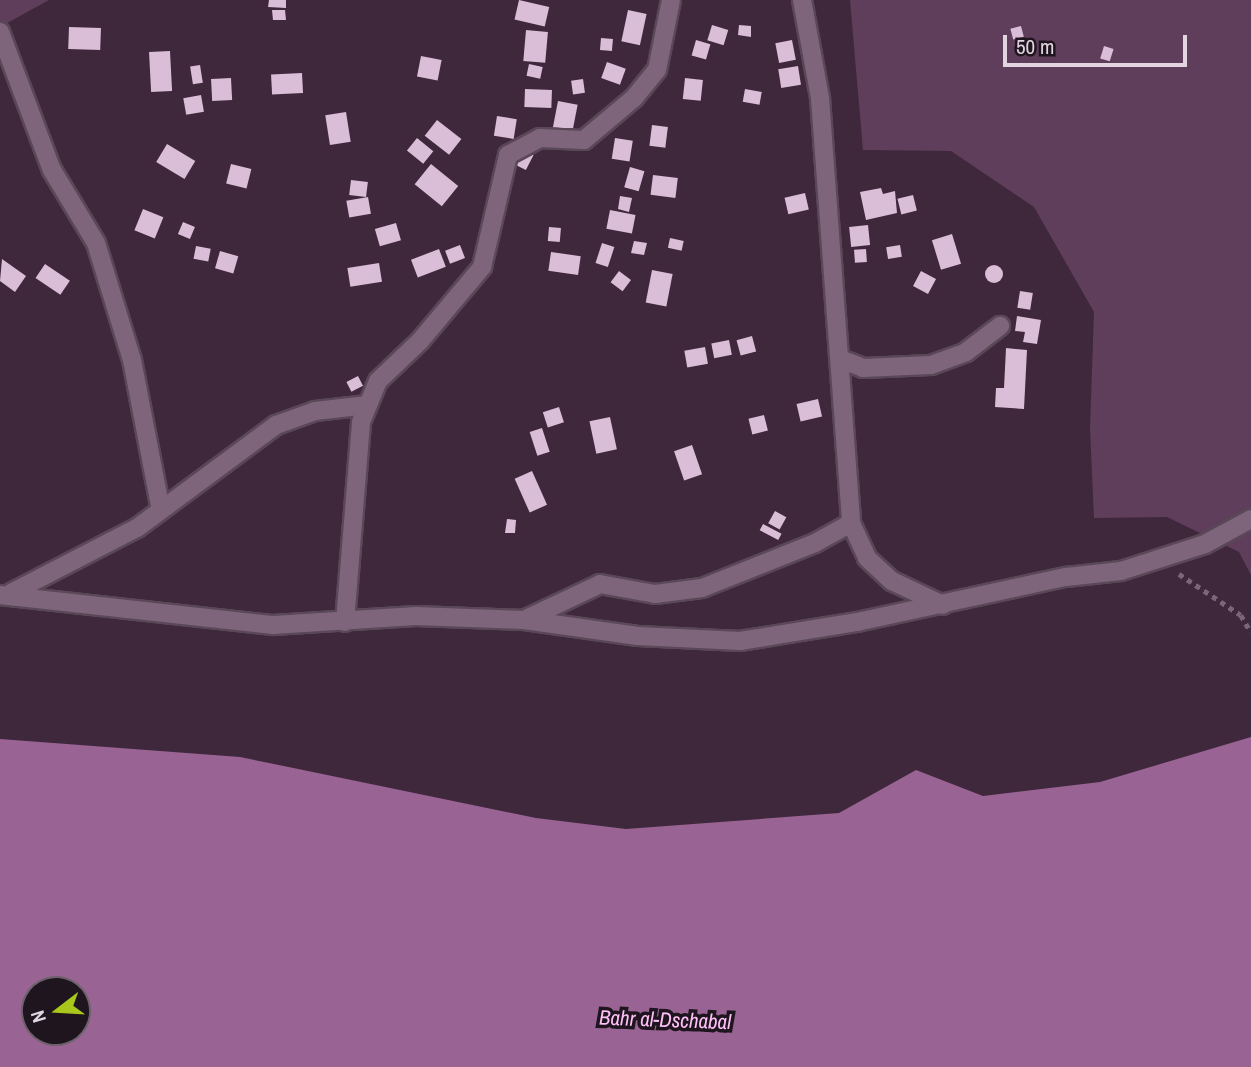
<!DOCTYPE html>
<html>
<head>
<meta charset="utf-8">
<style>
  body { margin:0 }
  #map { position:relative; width:1251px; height:1067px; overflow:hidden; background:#3f283c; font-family:"Archivo Narrow",sans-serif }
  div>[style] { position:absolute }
  .green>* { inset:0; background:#5f3e5b }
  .water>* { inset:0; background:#996394 }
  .building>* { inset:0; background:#dabdd6; transform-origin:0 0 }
  .round { border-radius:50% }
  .path>* { height:4.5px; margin-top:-2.25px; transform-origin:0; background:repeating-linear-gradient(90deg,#7a6678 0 5px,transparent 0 10px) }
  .roads { filter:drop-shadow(2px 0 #5a4758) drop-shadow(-2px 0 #5a4758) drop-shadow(0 2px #5a4758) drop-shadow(0 -2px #5a4758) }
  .minor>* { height:18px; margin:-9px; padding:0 9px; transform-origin:9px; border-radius:9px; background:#7e657b }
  span { translate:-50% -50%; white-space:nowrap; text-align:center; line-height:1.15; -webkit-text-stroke:7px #1f151e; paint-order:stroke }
  .water-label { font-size:21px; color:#ffc0f8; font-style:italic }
  .north { position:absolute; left:21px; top:976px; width:70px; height:70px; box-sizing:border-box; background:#1f151e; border:2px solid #6d616c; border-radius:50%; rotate:253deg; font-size:19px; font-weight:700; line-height:28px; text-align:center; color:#e2d4e0 }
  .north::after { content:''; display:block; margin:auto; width:24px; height:32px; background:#a9c71b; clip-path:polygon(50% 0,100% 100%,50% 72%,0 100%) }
  .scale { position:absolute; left:1003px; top:35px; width:184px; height:32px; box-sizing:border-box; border:4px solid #e2d4e0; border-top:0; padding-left:9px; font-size:21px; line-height:24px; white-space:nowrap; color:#e2d4e0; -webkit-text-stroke:5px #1f151e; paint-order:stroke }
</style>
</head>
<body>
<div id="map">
  <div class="green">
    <i style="clip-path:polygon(0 0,49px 0,0 27px)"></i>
    <i style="clip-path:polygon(850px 0,1251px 0,1251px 575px,1239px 552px,1167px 517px,1094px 518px,1090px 428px,1094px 312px,1034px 207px,951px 151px,863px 150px)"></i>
  </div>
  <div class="water">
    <i style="clip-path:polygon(evenodd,1251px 737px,1251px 1067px,0 1067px,0 739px,240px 757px,536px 818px,626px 829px,839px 813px,916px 770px,983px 796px,1100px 782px,1251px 737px,35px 990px,77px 990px,77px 1032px,35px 1032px,35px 990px)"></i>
  </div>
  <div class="building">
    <i style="clip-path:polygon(269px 0,286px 0,286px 8px,268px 7px)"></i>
    <i style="left:519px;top:0;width:31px;height:20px;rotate:13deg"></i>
    <i style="clip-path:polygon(272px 10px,285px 10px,286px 20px,273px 20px)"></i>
    <i style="left:628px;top:10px;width:19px;height:32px;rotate:12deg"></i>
    <i style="left:712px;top:25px;width:17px;height:16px;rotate:17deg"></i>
    <i style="clip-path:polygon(739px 25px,751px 26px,751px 37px,738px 35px)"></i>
    <i style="left:1021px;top:26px;width:11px;height:11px;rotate:75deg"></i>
    <i style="left:69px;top:27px;width:32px;height:22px;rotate:2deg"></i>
    <i style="left:526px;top:30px;width:22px;height:31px;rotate:5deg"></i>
    <i style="left:601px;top:38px;width:12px;height:12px;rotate:5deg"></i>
    <i style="left:696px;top:40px;width:15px;height:16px;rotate:16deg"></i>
    <i style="left:792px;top:40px;width:20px;height:17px;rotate:79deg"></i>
    <i style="left:1104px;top:46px;width:10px;height:13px;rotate:17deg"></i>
    <i style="left:170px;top:51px;width:40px;height:21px;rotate:87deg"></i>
    <i style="left:421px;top:56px;width:21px;height:21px;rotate:11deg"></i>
    <i style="left:607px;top:62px;width:20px;height:17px;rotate:20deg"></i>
    <i style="left:529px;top:64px;width:14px;height:12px;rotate:12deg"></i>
    <i style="left:200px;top:65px;width:18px;height:10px;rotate:81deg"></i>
    <i style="left:798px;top:66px;width:19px;height:20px;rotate:81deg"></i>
    <i style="left:302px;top:73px;width:20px;height:31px;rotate:87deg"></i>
    <i style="left:231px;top:78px;width:22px;height:20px;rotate:87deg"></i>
    <i style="left:685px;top:78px;width:18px;height:21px;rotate:6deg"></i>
    <i style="left:583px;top:79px;width:14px;height:12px;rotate:82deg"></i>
    <i style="left:525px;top:89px;width:27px;height:18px;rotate:2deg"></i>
    <i style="left:745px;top:89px;width:17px;height:13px;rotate:10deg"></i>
    <i style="left:201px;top:95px;width:17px;height:18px;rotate:80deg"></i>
    <i style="left:558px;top:101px;width:20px;height:33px;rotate:11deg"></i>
    <i style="left:346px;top:112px;width:30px;height:21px;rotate:81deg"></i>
    <i style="left:497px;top:116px;width:20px;height:20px;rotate:9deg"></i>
    <i style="left:437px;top:120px;width:31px;height:20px;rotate:38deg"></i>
    <i style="left:652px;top:125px;width:16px;height:21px;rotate:7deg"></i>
    <i style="left:417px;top:138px;width:21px;height:16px;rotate:39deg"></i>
    <i style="left:615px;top:138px;width:18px;height:21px;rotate:9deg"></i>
    <i style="left:167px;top:144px;width:33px;height:21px;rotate:31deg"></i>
    <i style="left:522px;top:149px;width:13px;height:17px;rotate:27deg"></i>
    <i style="left:231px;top:164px;width:21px;height:20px;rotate:14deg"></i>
    <i style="left:431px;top:164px;width:35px;height:26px;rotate:39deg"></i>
    <i style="left:630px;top:167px;width:15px;height:21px;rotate:16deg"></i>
    <i style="left:653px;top:175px;width:25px;height:20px;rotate:7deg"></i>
    <i style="left:351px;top:180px;width:17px;height:15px;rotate:7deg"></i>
    <i style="clip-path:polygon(881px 188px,883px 194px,895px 191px,897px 213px,866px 220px,860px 192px)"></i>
    <i style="left:805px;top:193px;width:17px;height:21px;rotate:77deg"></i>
    <i style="left:913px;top:195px;width:16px;height:16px;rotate:76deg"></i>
    <i style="clip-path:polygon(620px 196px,632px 198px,629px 212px,618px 209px)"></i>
    <i style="left:368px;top:197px;width:17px;height:22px;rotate:80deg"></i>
    <i style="left:143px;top:209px;width:22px;height:23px;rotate:22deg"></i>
    <i style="left:610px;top:210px;width:26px;height:19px;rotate:11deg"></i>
    <i style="left:183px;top:222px;width:13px;height:13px;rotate:23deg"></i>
    <i style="left:396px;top:223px;width:18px;height:22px;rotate:74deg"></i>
    <i style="left:868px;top:225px;width:20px;height:19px;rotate:84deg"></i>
    <i style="left:549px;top:227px;width:12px;height:14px;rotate:5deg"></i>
    <i style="left:952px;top:234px;width:31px;height:21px;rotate:73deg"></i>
    <i style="left:670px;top:238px;width:14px;height:10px;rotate:12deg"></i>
    <i style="clip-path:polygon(634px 241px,647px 243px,644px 255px,631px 253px)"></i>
    <i style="left:602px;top:243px;width:13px;height:21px;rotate:18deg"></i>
    <i style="left:460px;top:245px;width:14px;height:16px;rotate:69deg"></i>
    <i style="left:900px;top:245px;width:12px;height:14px;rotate:81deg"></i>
    <i style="left:196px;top:246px;width:15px;height:13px;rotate:11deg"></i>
    <i style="left:439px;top:249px;width:19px;height:30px;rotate:69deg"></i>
    <i style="left:866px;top:249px;width:13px;height:12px;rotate:86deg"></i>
    <i style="left:220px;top:251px;width:19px;height:18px;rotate:16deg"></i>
    <i style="left:551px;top:252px;width:30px;height:19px;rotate:8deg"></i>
    <i style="clip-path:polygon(2px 259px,26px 276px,15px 292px,0 281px)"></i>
    <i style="left:379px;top:263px;width:19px;height:32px;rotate:81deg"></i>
    <i style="left:45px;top:264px;width:30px;height:17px;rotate:34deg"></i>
    <i class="round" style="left:985px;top:265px;width:18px;height:18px"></i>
    <i style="left:652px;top:270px;width:21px;height:33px;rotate:11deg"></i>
    <i style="left:619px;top:271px;width:15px;height:14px;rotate:37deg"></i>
    <i style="left:921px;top:271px;width:17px;height:17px;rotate:28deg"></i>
    <i style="left:1020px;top:291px;width:13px;height:17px;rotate:9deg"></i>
    <i style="clip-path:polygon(1017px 316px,1041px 320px,1037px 344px,1023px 342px,1025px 332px,1015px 331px)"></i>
    <i style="left:752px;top:336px;width:16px;height:16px;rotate:75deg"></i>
    <i style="left:729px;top:340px;width:15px;height:18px;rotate:79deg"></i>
    <i style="left:705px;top:347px;width:17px;height:21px;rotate:80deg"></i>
    <i style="clip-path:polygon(1006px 348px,1027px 350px,1024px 409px,995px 407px,996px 388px,1004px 388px)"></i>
    <i style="left:358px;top:376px;width:11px;height:13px;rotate:63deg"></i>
    <i style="left:818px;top:399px;width:18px;height:22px;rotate:77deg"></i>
    <i style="left:559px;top:407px;width:16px;height:17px;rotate:72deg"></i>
    <i style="left:764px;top:415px;width:16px;height:16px;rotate:76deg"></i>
    <i style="left:610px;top:417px;width:33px;height:21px;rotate:78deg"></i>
    <i style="left:542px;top:428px;width:25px;height:13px;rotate:72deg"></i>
    <i style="left:692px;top:445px;width:31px;height:19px;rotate:71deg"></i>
    <i style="left:532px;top:471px;width:37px;height:19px;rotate:66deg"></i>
    <i style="left:775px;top:511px;width:13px;height:14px;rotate:29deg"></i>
    <i style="clip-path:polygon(507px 519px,516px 520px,515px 533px,505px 533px)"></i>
    <i style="left:763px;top:524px;width:21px;height:7px;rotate:28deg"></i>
  </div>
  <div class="path">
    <i style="left:1179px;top:574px;width:74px;rotate:33.5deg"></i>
    <i style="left:1241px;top:615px;width:20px;rotate:60deg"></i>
  </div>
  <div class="roads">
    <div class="minor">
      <i style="left:802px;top:0;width:100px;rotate:79.6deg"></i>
      <i style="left:820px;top:98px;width:426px;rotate:85.8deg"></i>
      <i style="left:851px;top:523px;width:38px;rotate:65deg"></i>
      <i style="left:867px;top:558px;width:34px;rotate:43deg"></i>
      <i style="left:892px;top:581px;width:56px;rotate:25.2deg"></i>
      <i style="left:0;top:32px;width:147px;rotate:69.4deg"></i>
      <i style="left:52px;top:170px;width:85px;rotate:58.9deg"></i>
      <i style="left:96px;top:243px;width:122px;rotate:72.9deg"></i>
      <i style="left:132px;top:360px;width:153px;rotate:79.1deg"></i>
      <i style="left:840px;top:359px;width:25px;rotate:21deg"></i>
      <i style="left:863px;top:368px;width:68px;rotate:-2.5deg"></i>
      <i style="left:931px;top:365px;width:37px;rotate:-20deg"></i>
      <i style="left:966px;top:352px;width:43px;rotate:-37.4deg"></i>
      <i style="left:11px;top:593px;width:142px;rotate:-27.3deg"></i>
      <i style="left:137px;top:528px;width:173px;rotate:-36.5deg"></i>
      <i style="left:276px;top:425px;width:41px;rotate:-19.7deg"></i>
      <i style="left:315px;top:411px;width:53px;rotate:-6.5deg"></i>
      <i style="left:0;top:595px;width:275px;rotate:6.3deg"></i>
      <i style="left:273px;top:625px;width:143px;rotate:-3.6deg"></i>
      <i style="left:416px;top:616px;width:108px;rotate:2.1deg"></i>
      <i style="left:524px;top:620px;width:115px;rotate:8deg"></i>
      <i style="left:638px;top:636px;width:102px;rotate:2.8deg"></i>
      <i style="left:740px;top:641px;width:119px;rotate:-9.2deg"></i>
      <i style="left:857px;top:622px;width:214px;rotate:-12.2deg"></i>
      <i style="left:1066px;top:577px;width:55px;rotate:-6.2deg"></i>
      <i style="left:1121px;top:571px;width:88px;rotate:-17.8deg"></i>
      <i style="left:1205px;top:544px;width:52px;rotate:-28.5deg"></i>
      <i style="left:524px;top:620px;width:84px;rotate:-25.3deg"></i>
      <i style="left:600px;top:584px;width:56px;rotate:10.3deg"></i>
      <i style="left:655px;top:594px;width:47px;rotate:-7.3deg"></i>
      <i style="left:702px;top:588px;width:122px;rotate:-21.7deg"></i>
      <i style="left:815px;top:543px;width:41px;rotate:-29.1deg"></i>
      <i style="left:345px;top:622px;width:201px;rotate:-85.4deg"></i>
      <i style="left:361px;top:422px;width:44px;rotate:-67.5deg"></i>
      <i style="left:378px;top:381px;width:58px;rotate:-43.6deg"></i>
      <i style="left:420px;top:341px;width:97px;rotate:-50deg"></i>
      <i style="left:482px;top:267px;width:115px;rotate:-76.9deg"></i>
      <i style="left:508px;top:155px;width:36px;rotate:-28deg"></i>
      <i style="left:540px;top:138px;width:44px;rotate:2.6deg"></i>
      <i style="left:584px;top:140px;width:65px;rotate:-40deg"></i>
      <i style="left:634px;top:98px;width:36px;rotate:-51deg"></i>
      <i style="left:657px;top:70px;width:71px;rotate:-78.7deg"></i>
    </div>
  </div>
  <div class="water-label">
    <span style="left:665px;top:1020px;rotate:2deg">Bahr al-Dschabal</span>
  </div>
  <div class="north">N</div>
  <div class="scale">50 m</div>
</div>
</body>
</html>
